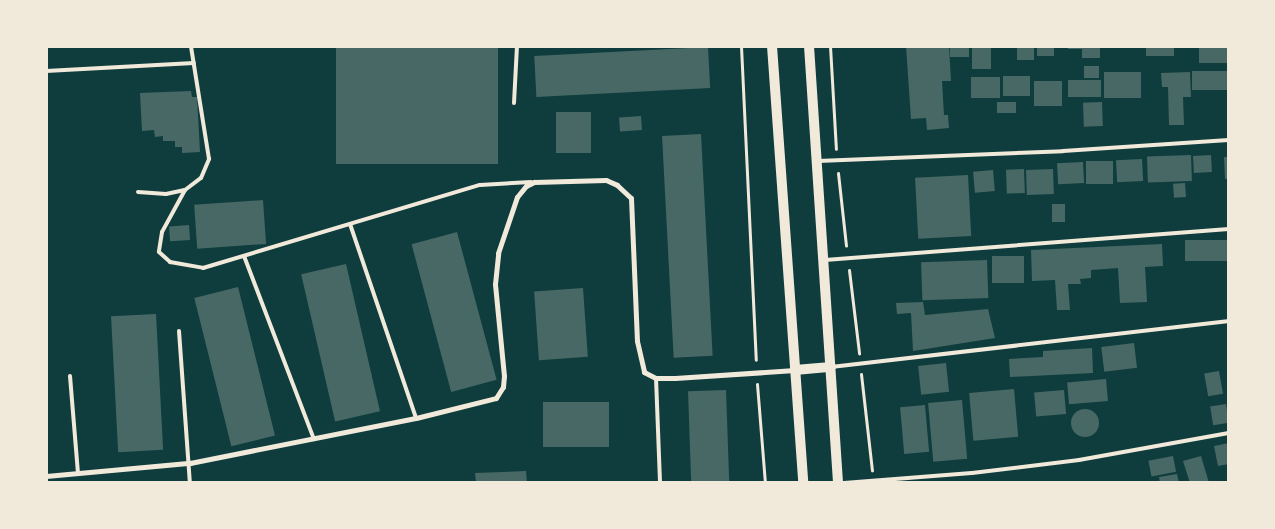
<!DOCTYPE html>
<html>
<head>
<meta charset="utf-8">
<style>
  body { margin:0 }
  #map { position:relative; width:1275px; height:529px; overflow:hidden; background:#0f3d3e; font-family:"Work Sans",sans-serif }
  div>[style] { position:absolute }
  .building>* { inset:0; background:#486865; transform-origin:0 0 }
  .round { border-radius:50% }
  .path>* { height:3px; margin:-1.5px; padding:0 1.5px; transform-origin:1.5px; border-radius:1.5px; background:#f1e9da }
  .service>* { height:4px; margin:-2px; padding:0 2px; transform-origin:2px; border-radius:2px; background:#f1e9da }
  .minor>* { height:5px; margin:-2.5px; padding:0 2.5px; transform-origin:2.5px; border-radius:2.5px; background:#f1e9da }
  .secondary>* { height:10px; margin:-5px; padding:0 5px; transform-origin:5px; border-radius:5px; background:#f1e9da }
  span { translate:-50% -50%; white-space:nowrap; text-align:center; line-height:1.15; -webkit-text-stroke:4.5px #f1e9da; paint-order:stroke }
  .frame { position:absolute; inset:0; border:48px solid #f1e9da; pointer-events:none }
</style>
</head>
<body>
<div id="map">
  <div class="building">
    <i style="left:336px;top:46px;width:162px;height:118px"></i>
    <i style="clip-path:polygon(906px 46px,949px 46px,951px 81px,942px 81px,944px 115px,948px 115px,949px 128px,927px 130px,926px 118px,911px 119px)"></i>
    <i style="left:950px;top:46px;width:19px;height:11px"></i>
    <i style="left:972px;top:46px;width:19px;height:23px"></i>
    <i style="left:1017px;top:46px;width:17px;height:14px"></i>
    <i style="left:1037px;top:46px;width:17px;height:10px"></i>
    <i style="clip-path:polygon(1068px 46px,1100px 46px,1100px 58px,1082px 58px,1082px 49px,1068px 49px)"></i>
    <i style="left:1146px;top:46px;width:28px;height:10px"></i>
    <i style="left:1199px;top:46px;width:30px;height:17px"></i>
    <i style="left:708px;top:47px;width:41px;height:174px;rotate:87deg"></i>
    <i style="left:1084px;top:66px;width:15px;height:12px"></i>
    <i style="left:1229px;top:71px;width:19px;height:37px;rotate:90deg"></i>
    <i style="left:1104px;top:72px;width:37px;height:26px"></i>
    <i style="clip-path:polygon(1190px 72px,1191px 97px,1183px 97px,1184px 125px,1169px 125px,1168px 87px,1162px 87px,1161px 73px)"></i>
    <i style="left:1003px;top:76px;width:27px;height:20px"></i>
    <i style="left:971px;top:77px;width:29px;height:21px"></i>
    <i style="left:1068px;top:80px;width:33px;height:17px"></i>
    <i style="left:1034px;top:81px;width:28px;height:25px"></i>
    <i style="clip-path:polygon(191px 91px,192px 97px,197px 97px,200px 152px,182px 153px,182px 147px,175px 147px,175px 141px,163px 141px,163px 136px,155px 137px,154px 130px,142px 131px,140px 93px)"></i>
    <i style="left:997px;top:102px;width:19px;height:11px"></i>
    <i style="left:1102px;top:102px;width:24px;height:19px;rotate:88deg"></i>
    <i style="left:591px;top:112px;width:41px;height:35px;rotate:90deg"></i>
    <i style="left:641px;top:116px;width:14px;height:22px;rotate:86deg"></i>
    <i style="left:701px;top:134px;width:222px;height:39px;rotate:87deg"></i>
    <i style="left:1191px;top:155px;width:26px;height:44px;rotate:88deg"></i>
    <i style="left:1211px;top:155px;width:17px;height:18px;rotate:87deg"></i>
    <i style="clip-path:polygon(1224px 157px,1229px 157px,1229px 179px,1225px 179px)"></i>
    <i style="left:1142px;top:159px;width:22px;height:26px;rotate:87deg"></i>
    <i style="left:1086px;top:161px;width:27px;height:23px"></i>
    <i style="left:1083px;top:162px;width:21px;height:26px;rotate:87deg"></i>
    <i style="left:1024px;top:169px;width:24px;height:18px;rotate:88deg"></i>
    <i style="left:1053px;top:169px;width:25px;height:27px;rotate:88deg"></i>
    <i style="left:993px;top:170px;width:21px;height:20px;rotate:85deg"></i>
    <i style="left:968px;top:175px;width:61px;height:53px;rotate:87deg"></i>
    <i style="left:1185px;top:183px;width:14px;height:12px;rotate:86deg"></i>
    <i style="left:263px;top:200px;width:44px;height:69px;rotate:86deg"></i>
    <i style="left:1052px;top:204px;width:13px;height:18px"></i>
    <i style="left:189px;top:225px;width:15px;height:20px;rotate:86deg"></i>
    <i style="left:457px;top:232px;width:153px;height:47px;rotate:75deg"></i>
    <i style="left:1229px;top:240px;width:21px;height:44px;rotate:90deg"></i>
    <i style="clip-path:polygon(1162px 244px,1163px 266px,1145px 267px,1147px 302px,1120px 303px,1118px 268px,1091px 270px,1091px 278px,1080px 279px,1081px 284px,1068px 284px,1070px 310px,1057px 310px,1055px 280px,1032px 281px,1031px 250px)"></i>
    <i style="left:992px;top:256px;width:32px;height:27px"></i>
    <i style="left:987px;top:260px;width:38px;height:66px;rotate:88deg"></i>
    <i style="left:346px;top:264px;width:151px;height:46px;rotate:77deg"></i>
    <i style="left:238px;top:287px;width:153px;height:45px;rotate:76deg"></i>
    <i style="left:583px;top:288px;width:69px;height:49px;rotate:86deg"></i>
    <i style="clip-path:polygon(923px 302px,925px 315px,988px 309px,995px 338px,913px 351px,911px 313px,897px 314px,896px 303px)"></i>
    <i style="left:156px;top:314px;width:136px;height:45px;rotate:87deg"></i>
    <i style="left:1134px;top:343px;width:25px;height:33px;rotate:83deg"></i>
    <i style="clip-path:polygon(1092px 348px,1093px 373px,1010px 377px,1009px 359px,1043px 357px,1043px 351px)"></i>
    <i style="left:946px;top:363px;width:29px;height:28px;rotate:84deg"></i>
    <i style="left:1219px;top:371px;width:23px;height:15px;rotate:80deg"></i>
    <i style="left:1106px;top:379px;width:22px;height:39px;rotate:85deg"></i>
    <i style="left:1014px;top:389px;width:48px;height:45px;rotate:85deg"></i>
    <i style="left:726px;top:390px;width:93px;height:38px;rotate:88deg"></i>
    <i style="left:1064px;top:390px;width:24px;height:30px;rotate:85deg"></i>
    <i style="left:962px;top:400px;width:59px;height:34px;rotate:85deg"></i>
    <i style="left:609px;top:402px;width:45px;height:66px;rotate:90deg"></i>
    <i style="left:1226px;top:404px;width:19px;height:16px;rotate:81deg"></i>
    <i style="left:925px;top:405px;width:47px;height:25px;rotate:85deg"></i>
    <i class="round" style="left:1071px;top:409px;width:28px;height:28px"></i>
    <i style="clip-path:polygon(1229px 443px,1229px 464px,1218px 466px,1214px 446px)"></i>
    <i style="left:1173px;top:456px;width:16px;height:25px;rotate:79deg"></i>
    <i style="clip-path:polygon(1201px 456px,1209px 483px,1190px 483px,1183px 461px)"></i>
    <i style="clip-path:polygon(526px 471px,527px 483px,476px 483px,475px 473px)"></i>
    <i style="clip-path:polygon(1177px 474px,1179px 483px,1160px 483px,1159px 477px)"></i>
  </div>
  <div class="path">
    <i style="left:741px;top:46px;width:314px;rotate:87.3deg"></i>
    <i style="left:830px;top:46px;width:103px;rotate:86.7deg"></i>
    <i style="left:838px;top:173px;width:73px;rotate:83.7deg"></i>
    <i style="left:849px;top:270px;width:84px;rotate:83.1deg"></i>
    <i style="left:861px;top:374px;width:97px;rotate:83.5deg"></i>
    <i style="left:757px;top:384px;width:99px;rotate:85.4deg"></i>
  </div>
  <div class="service">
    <i style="left:46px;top:71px;width:148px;rotate:-3.1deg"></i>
    <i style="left:514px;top:103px;width:57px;rotate:-87deg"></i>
    <i style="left:818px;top:161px;width:245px;rotate:-2.3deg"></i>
    <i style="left:1063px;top:151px;width:166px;rotate:-3.8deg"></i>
    <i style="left:185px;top:190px;width:48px;rotate:118.7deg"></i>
    <i style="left:162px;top:232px;width:20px;rotate:99deg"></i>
    <i style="left:159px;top:252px;width:15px;rotate:42deg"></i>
    <i style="left:170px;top:262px;width:34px;rotate:10deg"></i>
    <i style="left:203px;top:268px;width:289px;rotate:-16.7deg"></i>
    <i style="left:480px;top:185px;width:51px;rotate:-3.4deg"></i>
    <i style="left:138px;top:192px;width:28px;rotate:4deg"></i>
    <i style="left:166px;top:194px;width:19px;rotate:-12deg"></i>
    <i style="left:185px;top:190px;width:20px;rotate:-37deg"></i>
    <i style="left:201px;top:178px;width:21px;rotate:-67deg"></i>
    <i style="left:209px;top:159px;width:114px;rotate:-99.1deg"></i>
    <i style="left:350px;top:224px;width:205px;rotate:71.2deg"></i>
    <i style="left:244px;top:256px;width:196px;rotate:69.1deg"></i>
    <i style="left:825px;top:260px;width:405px;rotate:-4.4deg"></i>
    <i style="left:179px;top:331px;width:152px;rotate:85.9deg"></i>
    <i style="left:831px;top:367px;width:401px;rotate:-6.6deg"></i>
    <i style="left:70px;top:376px;width:97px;rotate:85.3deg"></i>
    <i style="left:656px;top:378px;width:105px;rotate:87.8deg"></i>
    <i style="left:844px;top:483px;width:128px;rotate:-4.5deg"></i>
    <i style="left:972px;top:473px;width:108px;rotate:-6.9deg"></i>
    <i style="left:1079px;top:460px;width:152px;rotate:-10.2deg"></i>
  </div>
  <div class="minor">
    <i style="left:46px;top:476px;width:145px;rotate:-5.2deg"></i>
    <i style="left:190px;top:463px;width:230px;rotate:-11.3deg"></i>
    <i style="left:416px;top:418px;width:82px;rotate:-14deg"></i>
    <i style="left:496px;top:398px;width:13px;rotate:-58deg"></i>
    <i style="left:503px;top:387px;width:11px;rotate:-85deg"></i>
    <i style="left:504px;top:376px;width:92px;rotate:-95.6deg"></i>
    <i style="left:495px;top:284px;width:31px;rotate:-84deg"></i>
    <i style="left:498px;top:253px;width:59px;rotate:-71.3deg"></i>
    <i style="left:517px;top:197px;width:14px;rotate:-51deg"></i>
    <i style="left:526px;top:186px;width:9px;rotate:-27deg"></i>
    <i style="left:534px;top:182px;width:72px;rotate:-1.6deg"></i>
    <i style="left:606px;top:180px;width:12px;rotate:24deg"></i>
    <i style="left:617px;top:185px;width:19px;rotate:43deg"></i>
    <i style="left:631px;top:198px;width:143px;rotate:87.6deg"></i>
    <i style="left:637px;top:341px;width:32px;rotate:77deg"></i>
    <i style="left:644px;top:372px;width:13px;rotate:27deg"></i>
    <i style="left:656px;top:378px;width:19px"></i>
    <i style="left:675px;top:378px;width:120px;rotate:-3.8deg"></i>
  </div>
  <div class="secondary">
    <i style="left:772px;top:46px;width:438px;rotate:85.9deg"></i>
    <i style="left:809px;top:46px;width:438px;rotate:86.2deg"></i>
    <i style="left:795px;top:370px;width:36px;rotate:-5deg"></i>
  </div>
  <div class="frame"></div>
</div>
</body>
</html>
